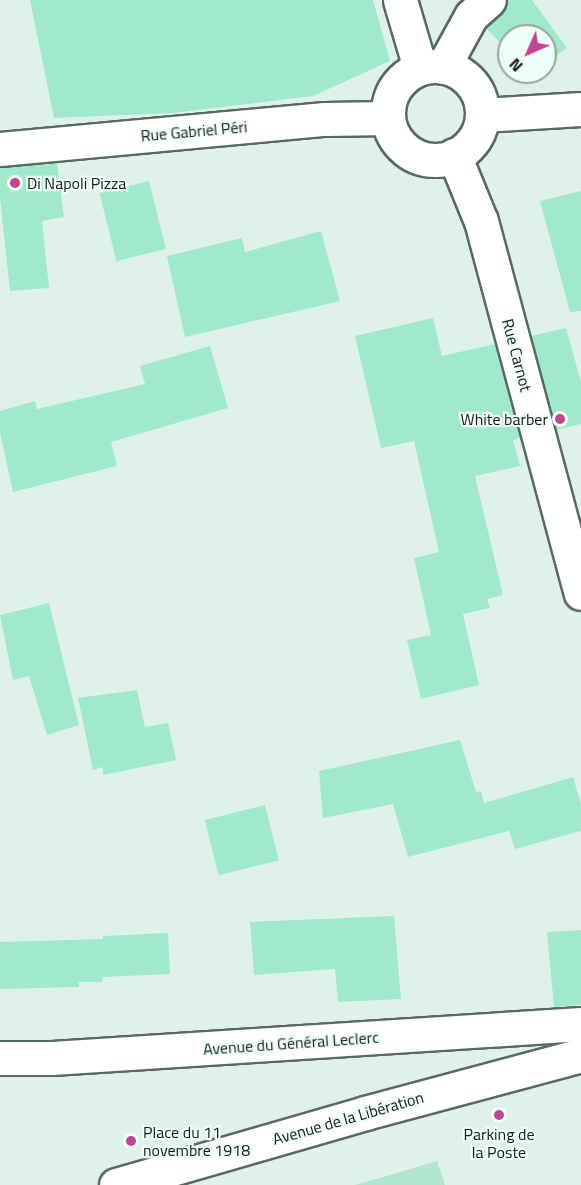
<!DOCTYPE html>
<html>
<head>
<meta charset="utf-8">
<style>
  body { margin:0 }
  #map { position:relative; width:581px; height:1185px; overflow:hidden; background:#dff2e9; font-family:"Titillium Web",sans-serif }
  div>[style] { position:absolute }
  .green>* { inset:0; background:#b3e4cf }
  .building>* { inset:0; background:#a0eacb; transform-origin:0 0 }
  .roads { filter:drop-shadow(2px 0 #586961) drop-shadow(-2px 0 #586961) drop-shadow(0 2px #586961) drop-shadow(0 -2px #586961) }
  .street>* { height:33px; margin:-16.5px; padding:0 16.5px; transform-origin:16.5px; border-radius:16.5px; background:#fff }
  .secondary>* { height:33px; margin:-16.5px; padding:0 16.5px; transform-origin:16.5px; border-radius:16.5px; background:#fff }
  .secondary>.ring { margin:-16.5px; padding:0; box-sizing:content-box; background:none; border:33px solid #fff; border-radius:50% }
  .dots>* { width:16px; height:16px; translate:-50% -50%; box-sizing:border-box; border:3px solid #effef7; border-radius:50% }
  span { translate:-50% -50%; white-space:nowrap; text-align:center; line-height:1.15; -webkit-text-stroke:4.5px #effef7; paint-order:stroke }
  .street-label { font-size:16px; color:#141b18 }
  .poi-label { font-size:16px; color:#141b18 }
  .left { translate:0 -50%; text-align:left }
  .right { translate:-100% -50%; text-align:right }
  .north { position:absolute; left:497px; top:24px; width:60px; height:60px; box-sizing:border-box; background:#effef7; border:2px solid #97a39e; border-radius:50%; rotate:225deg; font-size:16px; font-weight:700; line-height:24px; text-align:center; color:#141b18 }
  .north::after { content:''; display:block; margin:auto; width:21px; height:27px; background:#c34491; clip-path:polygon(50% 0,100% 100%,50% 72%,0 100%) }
</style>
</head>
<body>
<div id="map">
  <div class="green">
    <i style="clip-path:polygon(437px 1161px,445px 1185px,355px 1185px,387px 1176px)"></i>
  </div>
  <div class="building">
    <i style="clip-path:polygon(30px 0,373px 0,390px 61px,313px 96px,173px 113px,54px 118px)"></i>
    <i style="clip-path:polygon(507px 0,532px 0,567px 48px,545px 63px,545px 36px,509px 36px,509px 52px,486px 28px,502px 14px)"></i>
    <i style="clip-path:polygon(57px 163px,64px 217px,42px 221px,49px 288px,10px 291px,0 198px,0 167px)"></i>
    <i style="left:149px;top:181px;width:70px;height:51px;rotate:76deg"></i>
    <i style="clip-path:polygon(581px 191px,581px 311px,570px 312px,540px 201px)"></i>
    <i style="clip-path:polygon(321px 231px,340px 301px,185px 337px,167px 256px,242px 238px,245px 252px)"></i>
    <i style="clip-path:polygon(433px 318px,442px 356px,495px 344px,520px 438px,513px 440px,520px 466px,475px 476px,503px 595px,487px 599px,490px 608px,463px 614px,479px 685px,421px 699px,407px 640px,431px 635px,414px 558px,439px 552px,414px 441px,381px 448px,355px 336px)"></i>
    <i style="clip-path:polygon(566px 328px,581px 382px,581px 424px,556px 430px,531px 336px)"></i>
    <i style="clip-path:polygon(210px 346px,228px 408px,111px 442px,117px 466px,13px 492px,0 432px,0 411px,35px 401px,37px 409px,145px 384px,140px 366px)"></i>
    <i style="clip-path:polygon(49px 603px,79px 725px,47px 735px,29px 676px,13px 680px,0 615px)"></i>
    <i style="clip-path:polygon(137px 690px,145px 727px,168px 723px,176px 760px,103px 775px,103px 767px,93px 770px,78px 698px)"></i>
    <i style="clip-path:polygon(460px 740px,476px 792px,481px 791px,484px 803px,573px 777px,581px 804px,581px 831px,515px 849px,509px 831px,408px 857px,393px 804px,323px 818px,319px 771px)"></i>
    <i style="left:265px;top:805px;width:57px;height:62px;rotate:76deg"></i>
    <i style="clip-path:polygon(394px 916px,401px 999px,338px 1002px,335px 969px,254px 975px,250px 922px)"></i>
    <i style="clip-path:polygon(581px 930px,581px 1005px,554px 1007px,547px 932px)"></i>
    <i style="clip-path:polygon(168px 933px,170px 974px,103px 977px,102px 982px,79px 982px,79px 987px,0 989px,0 942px,103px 939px,103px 936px)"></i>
  </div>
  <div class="roads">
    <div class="street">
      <i style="left:443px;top:67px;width:58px;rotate:-61.2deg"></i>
      <i style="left:471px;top:16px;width:24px;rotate:-42deg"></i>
      <i style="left:0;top:149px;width:326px;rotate:-5.3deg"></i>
      <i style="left:325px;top:119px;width:63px;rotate:-0.9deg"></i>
      <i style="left:0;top:1058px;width:52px"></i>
      <i style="left:52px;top:1058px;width:530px;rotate:-3.68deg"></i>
    </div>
    <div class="secondary">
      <i style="left:400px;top:0;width:71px;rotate:73.6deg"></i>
      <i class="ring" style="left:388px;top:66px;width:61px;height:61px"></i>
      <i style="left:482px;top:115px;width:99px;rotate:-3.5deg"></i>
      <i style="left:454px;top:155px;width:71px;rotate:67.8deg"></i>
      <i style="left:481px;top:221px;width:385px;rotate:75deg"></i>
      <i style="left:116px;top:1185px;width:259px;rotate:-16.1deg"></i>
      <i style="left:365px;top:1113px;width:224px;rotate:-15deg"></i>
    </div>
  </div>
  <div class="dots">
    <i style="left:15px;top:183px;background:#c34491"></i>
    <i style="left:560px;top:419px;background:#c34491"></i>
    <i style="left:499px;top:1115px;background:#c34491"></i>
    <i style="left:131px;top:1141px;background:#c34491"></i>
  </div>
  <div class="street-label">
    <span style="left:194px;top:131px;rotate:-5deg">Rue Gabriel Péri</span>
    <span style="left:517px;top:355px;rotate:75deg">Rue Carnot</span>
    <span style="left:291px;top:1043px;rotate:-4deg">Avenue du Général Leclerc</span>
    <span style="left:348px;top:1118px;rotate:-16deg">Avenue de la Libération</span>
  </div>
  <div class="poi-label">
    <span class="left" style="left:27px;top:183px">Di Napoli Pizza</span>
    <span class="right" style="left:548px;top:419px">White barber</span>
    <span class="left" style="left:143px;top:1141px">Place du 11<br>novembre 1918</span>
    <span style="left:499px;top:1143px">Parking de<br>la Poste</span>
  </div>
  <div class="north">N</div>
</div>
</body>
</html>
